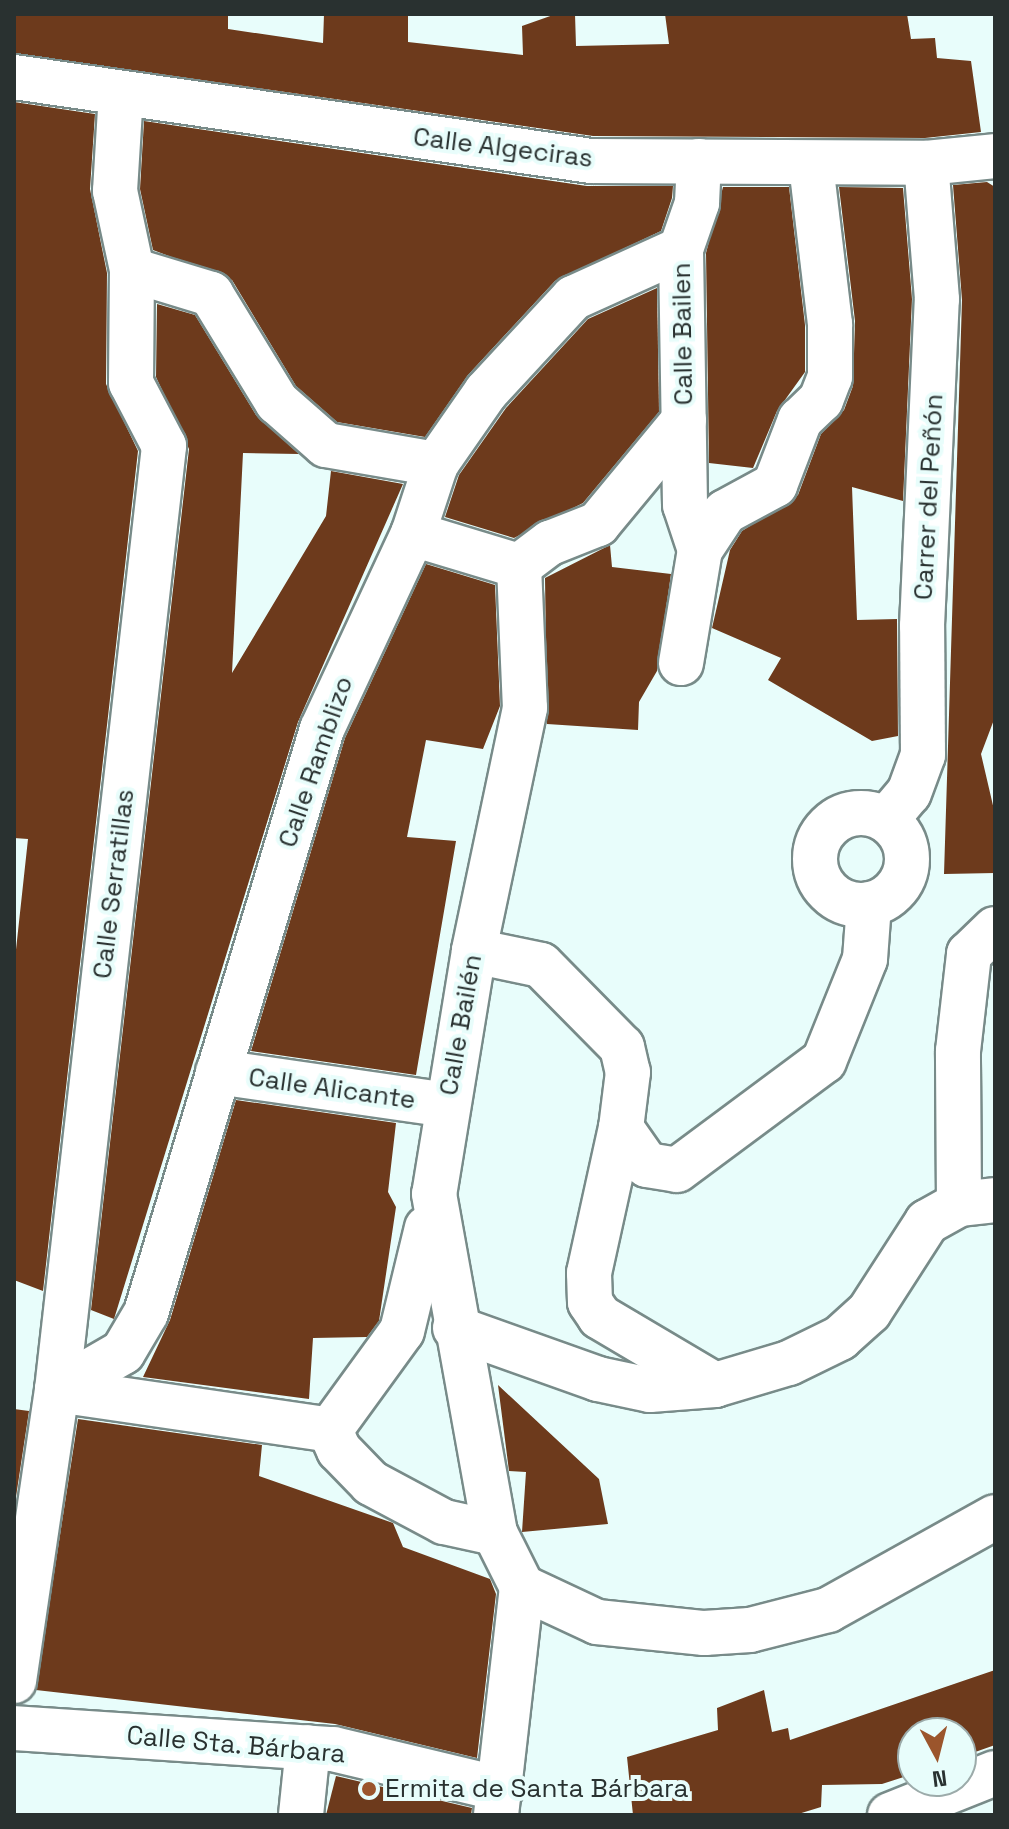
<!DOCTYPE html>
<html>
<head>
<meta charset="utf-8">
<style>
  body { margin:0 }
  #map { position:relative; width:1009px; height:1829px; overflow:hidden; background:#e8fdfb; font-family:"Space Grotesk",sans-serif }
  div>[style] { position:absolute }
  .building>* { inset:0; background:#6d3a1c }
  .roads { filter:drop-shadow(2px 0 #788b89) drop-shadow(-2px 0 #788b89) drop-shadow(0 2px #788b89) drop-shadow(0 -2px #788b89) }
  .minor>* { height:44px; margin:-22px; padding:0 22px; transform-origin:22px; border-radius:22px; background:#fff }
  .minor>.ring { margin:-22px; padding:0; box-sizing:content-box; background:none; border:44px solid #fff; border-radius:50% }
  .dots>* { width:22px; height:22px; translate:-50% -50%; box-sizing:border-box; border:4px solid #e8fdfb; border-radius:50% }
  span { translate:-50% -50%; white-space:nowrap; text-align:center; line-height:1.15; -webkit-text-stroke:8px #e8fdfb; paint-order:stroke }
  .street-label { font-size:26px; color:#293130 }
  .poi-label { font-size:26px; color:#293130 }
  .left { translate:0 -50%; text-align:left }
  .frame { position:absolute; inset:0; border:16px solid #293130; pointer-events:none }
  .north { position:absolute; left:897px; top:1717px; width:80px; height:80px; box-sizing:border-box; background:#e8fdfb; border:2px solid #9cabaa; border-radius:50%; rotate:173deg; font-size:22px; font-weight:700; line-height:32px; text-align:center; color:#293130 }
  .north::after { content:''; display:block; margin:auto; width:28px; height:36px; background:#9b552c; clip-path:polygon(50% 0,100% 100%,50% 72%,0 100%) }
</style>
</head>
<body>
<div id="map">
  <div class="building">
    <i style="clip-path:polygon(14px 14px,228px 14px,228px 29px,323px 43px,324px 14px,408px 16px,408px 42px,523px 55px,522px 26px,556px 14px,575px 14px,576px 46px,669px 44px,665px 14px,907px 14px,911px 39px,935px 38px,937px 58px,971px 61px,981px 132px,925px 138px,593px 136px,14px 53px)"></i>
    <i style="clip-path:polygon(14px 102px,95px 114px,90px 189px,107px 273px,106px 384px,138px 451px,43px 1291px,14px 1280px,14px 968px,28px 839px,14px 838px)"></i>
    <i style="clip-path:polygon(144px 121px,587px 186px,673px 186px,672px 198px,661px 231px,555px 281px,468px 375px,425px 437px,337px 422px,296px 386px,232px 280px,153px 250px,140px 189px)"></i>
    <i style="clip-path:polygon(987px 182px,995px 187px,995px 717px,981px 754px,995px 814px,995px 873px,944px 874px,962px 300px,953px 185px)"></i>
    <i style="clip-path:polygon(723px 187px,789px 187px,805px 325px,805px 372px,777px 411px,753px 468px,709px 463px,706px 253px)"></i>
    <i style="clip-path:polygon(839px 187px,903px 188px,912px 299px,903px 501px,852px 487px,857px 620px,897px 619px,898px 736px,872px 741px,768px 680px,781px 658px,712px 628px,730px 550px,742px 531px,798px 495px,821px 434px,844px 410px,853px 386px,855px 321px)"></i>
    <i style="clip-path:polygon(657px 288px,659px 412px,583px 503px,514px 538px,445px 517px,459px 475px,506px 408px,588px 319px)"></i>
    <i style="clip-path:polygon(157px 304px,195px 315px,256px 415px,299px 454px,243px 453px,232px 673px,326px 516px,331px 471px,403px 484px,298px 722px,114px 1319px,91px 1310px,189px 449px,156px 377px)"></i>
    <i style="clip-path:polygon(610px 545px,612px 567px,671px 574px,657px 671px,639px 702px,638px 730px,547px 724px,545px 578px)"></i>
    <i style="clip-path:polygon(426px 564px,495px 585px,500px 706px,483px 749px,426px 740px,407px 837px,456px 841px,416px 1075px,251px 1051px,345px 738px)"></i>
    <i style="clip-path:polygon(236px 1100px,396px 1123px,388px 1192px,396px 1207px,379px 1321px,367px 1337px,313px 1338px,309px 1399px,143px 1377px,170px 1320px)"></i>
    <i style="clip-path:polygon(498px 1385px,599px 1479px,608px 1524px,522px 1532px,526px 1472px,509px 1471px)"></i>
    <i style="clip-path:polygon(14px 1409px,29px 1411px,14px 1510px)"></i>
    <i style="clip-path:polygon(78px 1419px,262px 1445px,259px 1476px,393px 1523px,403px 1547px,490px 1579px,496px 1594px,477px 1758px,335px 1724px,36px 1690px)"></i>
    <i style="clip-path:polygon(995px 1670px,995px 1745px,961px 1757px,961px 1733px,913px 1733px,913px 1774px,882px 1784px,822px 1785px,821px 1807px,795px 1815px,633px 1815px,627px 1757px,718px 1730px,717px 1708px,764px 1690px,772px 1732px,788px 1728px,790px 1740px)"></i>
    <i style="clip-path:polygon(336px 1776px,472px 1808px,471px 1815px,326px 1815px)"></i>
  </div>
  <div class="roads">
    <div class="minor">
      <i style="left:14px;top:77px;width:583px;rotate:8.28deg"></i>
      <i style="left:591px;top:161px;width:335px;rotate:0.3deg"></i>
      <i style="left:926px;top:163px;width:69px;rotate:-5.8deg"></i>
      <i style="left:132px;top:270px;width:83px;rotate:16.9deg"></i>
      <i style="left:211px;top:294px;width:127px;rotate:58.6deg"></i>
      <i style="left:277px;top:402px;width:65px;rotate:41.3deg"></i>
      <i style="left:326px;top:445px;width:112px;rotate:9.8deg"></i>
      <i style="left:413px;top:534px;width:111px;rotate:16.8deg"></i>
      <i style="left:519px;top:566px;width:142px;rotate:87.6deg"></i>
      <i style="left:525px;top:708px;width:248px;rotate:101.9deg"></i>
      <i style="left:474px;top:951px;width:246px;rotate:99.3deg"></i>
      <i style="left:434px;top:1194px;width:344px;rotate:79.8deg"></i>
      <i style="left:495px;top:1533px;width:60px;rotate:63.4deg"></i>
      <i style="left:700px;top:550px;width:45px;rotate:-56.7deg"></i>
      <i style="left:725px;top:512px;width:57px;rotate:-28.4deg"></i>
      <i style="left:775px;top:485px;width:70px;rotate:-69deg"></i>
      <i style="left:800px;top:420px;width:29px;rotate:-44deg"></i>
      <i style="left:821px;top:400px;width:25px;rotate:-69deg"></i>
      <i style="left:830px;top:377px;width:53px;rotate:-90deg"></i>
      <i style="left:830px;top:324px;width:161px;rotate:-96.8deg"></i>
      <i style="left:519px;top:566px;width:39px;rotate:-37deg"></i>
      <i style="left:550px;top:543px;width:52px;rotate:-21.6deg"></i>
      <i style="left:598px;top:524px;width:135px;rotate:-50.4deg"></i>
      <i style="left:681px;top:663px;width:115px;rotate:-80.5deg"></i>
      <i style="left:700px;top:550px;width:47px;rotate:-108.4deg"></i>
      <i style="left:685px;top:505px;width:256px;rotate:-90.9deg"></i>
      <i class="ring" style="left:815px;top:813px;width:48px;height:48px"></i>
      <i style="left:886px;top:820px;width:35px;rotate:-50deg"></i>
      <i style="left:909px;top:793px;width:40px;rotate:-69.8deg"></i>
      <i style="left:923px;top:755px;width:129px;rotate:-90.4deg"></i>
      <i style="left:922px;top:626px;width:327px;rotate:-87.4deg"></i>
      <i style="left:937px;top:299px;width:136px;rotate:-94.6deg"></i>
      <i style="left:474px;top:951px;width:68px;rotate:11.8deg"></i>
      <i style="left:541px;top:965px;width:115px;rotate:45.4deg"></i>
      <i style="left:622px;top:1047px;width:26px;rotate:77deg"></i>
      <i style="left:628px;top:1072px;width:56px;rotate:97.1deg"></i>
      <i style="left:218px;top:1072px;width:231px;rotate:8.2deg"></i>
      <i style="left:959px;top:1204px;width:153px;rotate:-90.4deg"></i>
      <i style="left:958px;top:1051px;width:98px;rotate:-83.5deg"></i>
      <i style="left:969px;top:954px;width:36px;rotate:-44deg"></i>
      <i style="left:455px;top:1328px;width:152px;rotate:19.6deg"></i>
      <i style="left:598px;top:1379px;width:53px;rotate:11.9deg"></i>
      <i style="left:650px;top:1390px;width:65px;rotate:-4.4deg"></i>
      <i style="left:715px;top:1385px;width:77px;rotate:-16.6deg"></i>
      <i style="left:789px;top:1363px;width:57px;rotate:-26.1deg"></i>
      <i style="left:840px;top:1338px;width:39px;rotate:-42deg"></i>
      <i style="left:869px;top:1312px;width:107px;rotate:-57.2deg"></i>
      <i style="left:927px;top:1222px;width:37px;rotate:-29deg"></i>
      <i style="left:959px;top:1204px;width:36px;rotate:-6deg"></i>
      <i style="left:715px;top:1385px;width:134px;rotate:-149.4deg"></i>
      <i style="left:600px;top:1317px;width:18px;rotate:-124deg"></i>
      <i style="left:590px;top:1302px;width:29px;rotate:-92deg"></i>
      <i style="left:589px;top:1273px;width:148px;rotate:-77.6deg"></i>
      <i style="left:621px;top:1128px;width:45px;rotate:54.9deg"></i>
      <i style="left:647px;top:1165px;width:30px;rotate:9deg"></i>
      <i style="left:677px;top:1170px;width:183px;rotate:-36.6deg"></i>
      <i style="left:824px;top:1061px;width:110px;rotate:-68.1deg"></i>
      <i style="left:865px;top:959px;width:55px;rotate:-85.8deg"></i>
      <i style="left:57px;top:1390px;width:76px;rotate:-29.9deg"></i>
      <i style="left:123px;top:1352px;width:45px;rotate:-59.5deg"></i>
      <i style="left:146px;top:1313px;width:610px;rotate:-73.23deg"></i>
      <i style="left:322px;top:729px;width:215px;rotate:-65deg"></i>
      <i style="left:413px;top:534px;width:74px;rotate:-71.8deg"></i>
      <i style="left:436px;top:464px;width:88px;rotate:-55.2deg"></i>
      <i style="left:486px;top:392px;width:128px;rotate:-47.2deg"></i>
      <i style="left:573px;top:298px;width:119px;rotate:-24.4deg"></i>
      <i style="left:681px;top:249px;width:49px;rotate:-70.8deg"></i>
      <i style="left:697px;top:203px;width:42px;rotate:-87.3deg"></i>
      <i style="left:57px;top:1390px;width:276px;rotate:8.3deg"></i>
      <i style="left:330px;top:1430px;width:122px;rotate:-54deg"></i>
      <i style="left:402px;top:1331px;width:106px;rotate:-76.4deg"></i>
      <i style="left:330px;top:1430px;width:22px;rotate:66deg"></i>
      <i style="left:339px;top:1450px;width:46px;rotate:45.9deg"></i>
      <i style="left:371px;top:1483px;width:83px;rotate:28.1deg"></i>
      <i style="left:444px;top:1522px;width:52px;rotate:12.2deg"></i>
      <i style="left:14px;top:1681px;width:294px;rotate:-81.6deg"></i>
      <i style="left:57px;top:1390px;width:950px;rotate:-83.53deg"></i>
      <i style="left:164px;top:446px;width:71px;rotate:-117.6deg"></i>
      <i style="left:131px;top:383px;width:113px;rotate:-89.5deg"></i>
      <i style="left:132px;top:270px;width:81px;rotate:-102.1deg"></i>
      <i style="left:115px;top:191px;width:97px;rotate:-86.5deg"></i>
      <i style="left:14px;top:1728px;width:320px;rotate:3.8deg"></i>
      <i style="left:333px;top:1749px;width:173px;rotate:13.4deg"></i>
      <i style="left:301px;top:1815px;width:68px;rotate:-84.1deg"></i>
      <i style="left:496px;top:1815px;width:229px;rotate:-83.5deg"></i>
      <i style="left:522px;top:1587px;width:83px;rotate:25deg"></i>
      <i style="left:597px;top:1622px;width:108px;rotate:5.9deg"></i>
      <i style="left:704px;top:1633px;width:46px;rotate:-3.7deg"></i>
      <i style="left:750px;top:1630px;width:81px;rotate:-14.4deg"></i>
      <i style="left:828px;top:1610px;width:191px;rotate:-29.1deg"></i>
      <i style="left:890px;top:1815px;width:113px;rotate:-21.8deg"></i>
    </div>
  </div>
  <div class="dots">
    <i style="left:369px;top:1789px;background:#9b552c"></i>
  </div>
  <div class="street-label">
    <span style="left:503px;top:148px;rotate:7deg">Calle Algeciras</span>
    <span style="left:683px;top:334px;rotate:-91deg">Calle Bailen</span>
    <span style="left:929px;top:497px;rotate:-87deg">Carrer del Peñón</span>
    <span style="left:316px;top:762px;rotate:-71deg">Calle Ramblizo</span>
    <span style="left:114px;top:884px;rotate:-83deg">Calle Serratillas</span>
    <span style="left:461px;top:1025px;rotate:-80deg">Calle Bailén</span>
    <span style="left:332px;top:1089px;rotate:8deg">Calle Alicante</span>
    <span style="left:236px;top:1745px;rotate:5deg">Calle Sta. Bárbara</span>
  </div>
  <div class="poi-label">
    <span class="left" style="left:385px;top:1789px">Ermita de Santa Bárbara</span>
  </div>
  <div class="frame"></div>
  <div class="north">N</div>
</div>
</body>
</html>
